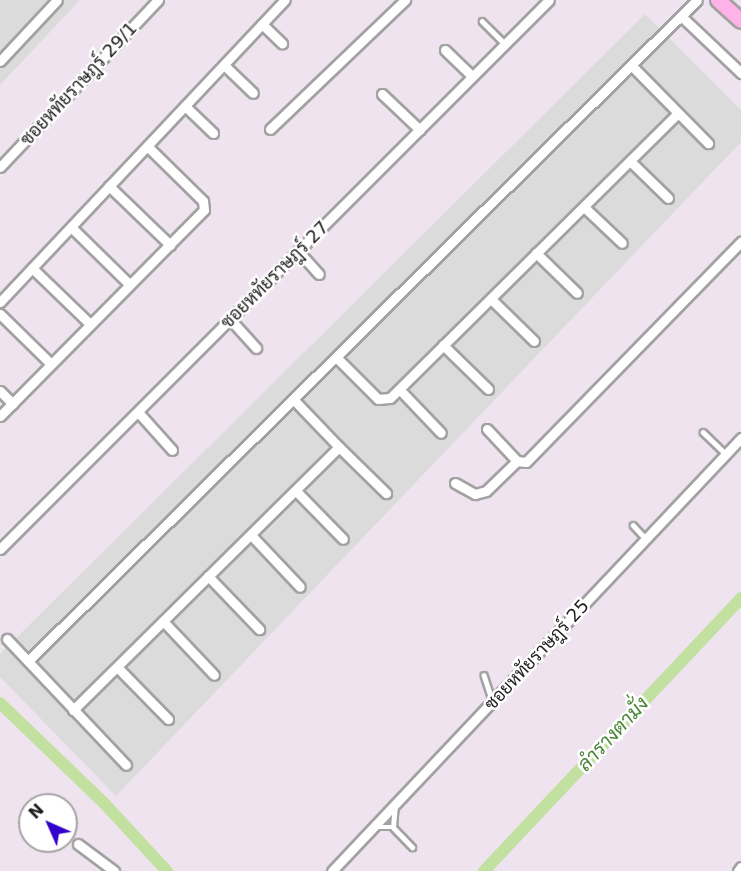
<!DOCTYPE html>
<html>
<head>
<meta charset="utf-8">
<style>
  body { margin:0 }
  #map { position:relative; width:741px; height:871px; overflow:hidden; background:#efe3f0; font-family:"DejaVu Sans",Sarabun,sans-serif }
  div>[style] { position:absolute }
  .residential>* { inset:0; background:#dbdbdc }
  .canal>* { height:12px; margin:-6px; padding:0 6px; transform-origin:6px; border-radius:6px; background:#c2e1a0 }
  .roads { filter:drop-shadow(2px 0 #a2a2a2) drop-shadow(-2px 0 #a2a2a2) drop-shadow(0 2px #a2a2a2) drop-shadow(0 -2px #a2a2a2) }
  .lane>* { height:4.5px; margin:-2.25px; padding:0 2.25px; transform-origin:2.25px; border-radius:2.25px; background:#fff }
  .street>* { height:9px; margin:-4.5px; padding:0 4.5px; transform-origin:4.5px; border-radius:4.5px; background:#fff }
  .secondary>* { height:14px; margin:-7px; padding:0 7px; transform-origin:7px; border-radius:7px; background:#ffb2e7 }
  span { translate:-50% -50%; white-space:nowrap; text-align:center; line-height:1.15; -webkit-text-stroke:5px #fff; paint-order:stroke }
  .street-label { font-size:18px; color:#1e1e1e }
  .water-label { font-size:20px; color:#478433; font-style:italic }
  .north { position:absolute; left:18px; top:793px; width:60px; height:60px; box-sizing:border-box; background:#fff; border:2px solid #a5a5a5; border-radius:50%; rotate:315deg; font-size:16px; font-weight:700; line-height:24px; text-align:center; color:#1e1e1e }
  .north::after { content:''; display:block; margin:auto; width:21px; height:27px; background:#3400cc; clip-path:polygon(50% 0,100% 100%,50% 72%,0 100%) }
</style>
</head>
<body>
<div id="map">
  <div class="residential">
    <i style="clip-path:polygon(0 0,80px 0,0 85px)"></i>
    <i style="clip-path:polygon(645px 14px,741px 110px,741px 142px,116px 796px,0 677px,0 654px)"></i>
  </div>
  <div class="canal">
    <i style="left:0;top:703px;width:143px;rotate:43.9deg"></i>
    <i style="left:103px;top:802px;width:94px;rotate:47.2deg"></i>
    <i style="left:484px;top:871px;width:375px;rotate:-46.7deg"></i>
  </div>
  <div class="roads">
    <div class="lane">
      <i style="left:482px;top:21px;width:33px;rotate:45deg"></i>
      <i style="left:703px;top:432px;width:32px;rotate:44deg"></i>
      <i style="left:633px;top:525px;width:19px;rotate:47deg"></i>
      <i style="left:484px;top:675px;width:28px;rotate:72deg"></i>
      <i style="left:374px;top:827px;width:19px"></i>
      <i style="left:393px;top:827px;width:28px;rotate:46deg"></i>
      <i style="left:393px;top:827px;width:23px;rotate:-85deg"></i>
    </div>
    <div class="street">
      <i style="left:681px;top:16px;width:83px;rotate:43.5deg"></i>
      <i style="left:262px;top:24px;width:28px;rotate:44deg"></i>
      <i style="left:445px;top:50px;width:37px;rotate:44deg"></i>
      <i style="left:0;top:61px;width:83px;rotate:-46.9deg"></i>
      <i style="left:224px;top:65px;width:40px;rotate:44deg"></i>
      <i style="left:631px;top:65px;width:110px;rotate:45.4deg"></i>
      <i style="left:382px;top:94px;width:52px;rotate:43.5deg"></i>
      <i style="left:185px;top:106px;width:39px;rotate:44deg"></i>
      <i style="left:270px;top:129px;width:187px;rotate:-43.7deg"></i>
      <i style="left:630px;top:161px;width:53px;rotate:44.2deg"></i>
      <i style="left:0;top:167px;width:230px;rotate:-46.6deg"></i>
      <i style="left:109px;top:186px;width:85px;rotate:44deg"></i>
      <i style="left:584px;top:207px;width:52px;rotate:43.5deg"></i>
      <i style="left:71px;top:227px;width:81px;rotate:44.5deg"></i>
      <i style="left:298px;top:251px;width:31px;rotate:48deg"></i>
      <i style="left:536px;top:253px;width:57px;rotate:44.3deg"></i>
      <i style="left:32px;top:268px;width:81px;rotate:44deg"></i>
      <i style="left:491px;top:299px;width:60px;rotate:44.3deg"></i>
      <i style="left:0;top:302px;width:415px;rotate:-46.7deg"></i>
      <i style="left:0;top:314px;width:71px;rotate:44.4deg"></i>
      <i style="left:230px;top:319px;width:39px;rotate:48deg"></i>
      <i style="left:443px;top:345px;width:63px;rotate:44.4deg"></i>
      <i style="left:336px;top:357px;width:59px;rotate:45deg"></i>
      <i style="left:378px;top:399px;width:12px;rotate:-5deg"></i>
      <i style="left:390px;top:398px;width:405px;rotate:-44.7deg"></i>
      <i style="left:400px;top:390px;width:59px;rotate:46.4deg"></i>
      <i style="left:0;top:391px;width:18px;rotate:45deg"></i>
      <i style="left:138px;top:412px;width:51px;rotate:48.2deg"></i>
      <i style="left:0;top:416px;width:290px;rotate:-45.3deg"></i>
      <i style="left:204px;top:210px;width:9px;rotate:-96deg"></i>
      <i style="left:203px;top:201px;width:78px;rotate:-135.5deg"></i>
      <i style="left:487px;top:429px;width:44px;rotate:46.8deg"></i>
      <i style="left:517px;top:461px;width:9px;rotate:6deg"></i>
      <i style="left:526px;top:462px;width:308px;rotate:-45.7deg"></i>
      <i style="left:339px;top:447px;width:66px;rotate:44.4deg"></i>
      <i style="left:455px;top:483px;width:23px;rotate:29deg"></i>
      <i style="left:475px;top:494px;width:11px;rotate:-15deg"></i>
      <i style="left:486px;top:491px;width:43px;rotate:-44.1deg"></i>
      <i style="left:296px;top:491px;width:67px;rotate:45.6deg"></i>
      <i style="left:251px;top:535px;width:71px;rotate:46.7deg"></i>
      <i style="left:0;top:549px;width:776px;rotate:-45deg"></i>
      <i style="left:208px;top:576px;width:74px;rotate:46.1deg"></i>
      <i style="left:163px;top:621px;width:74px;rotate:46.6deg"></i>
      <i style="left:7px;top:639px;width:173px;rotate:46.6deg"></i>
      <i style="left:28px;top:661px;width:940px;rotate:-44.66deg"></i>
      <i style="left:117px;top:667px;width:73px;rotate:45.6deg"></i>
      <i style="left:73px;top:710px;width:374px;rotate:-44.7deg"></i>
      <i style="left:339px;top:447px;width:66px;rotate:-133.8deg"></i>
      <i style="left:78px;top:844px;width:45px;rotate:36.9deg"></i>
      <i style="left:332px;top:871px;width:596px;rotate:-46.63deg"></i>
      <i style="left:738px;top:871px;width:5px;rotate:-53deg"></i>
    </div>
    <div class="secondary">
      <i style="left:718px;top:0;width:31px;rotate:42deg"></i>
    </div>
  </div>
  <div class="street-label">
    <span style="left:79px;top:84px;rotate:-47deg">ซอยหทัยราษฎร์ 29/1</span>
    <span style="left:275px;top:275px;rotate:-45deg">ซอยหทัยราษฎร์ 27</span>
    <span style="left:537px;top:655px;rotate:-47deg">ซอยหทัยราษฎร์ 25</span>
  </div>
  <div class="water-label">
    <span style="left:613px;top:734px;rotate:-47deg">ลำรางตามั่ง</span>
  </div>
  <div class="north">N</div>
</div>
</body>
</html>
